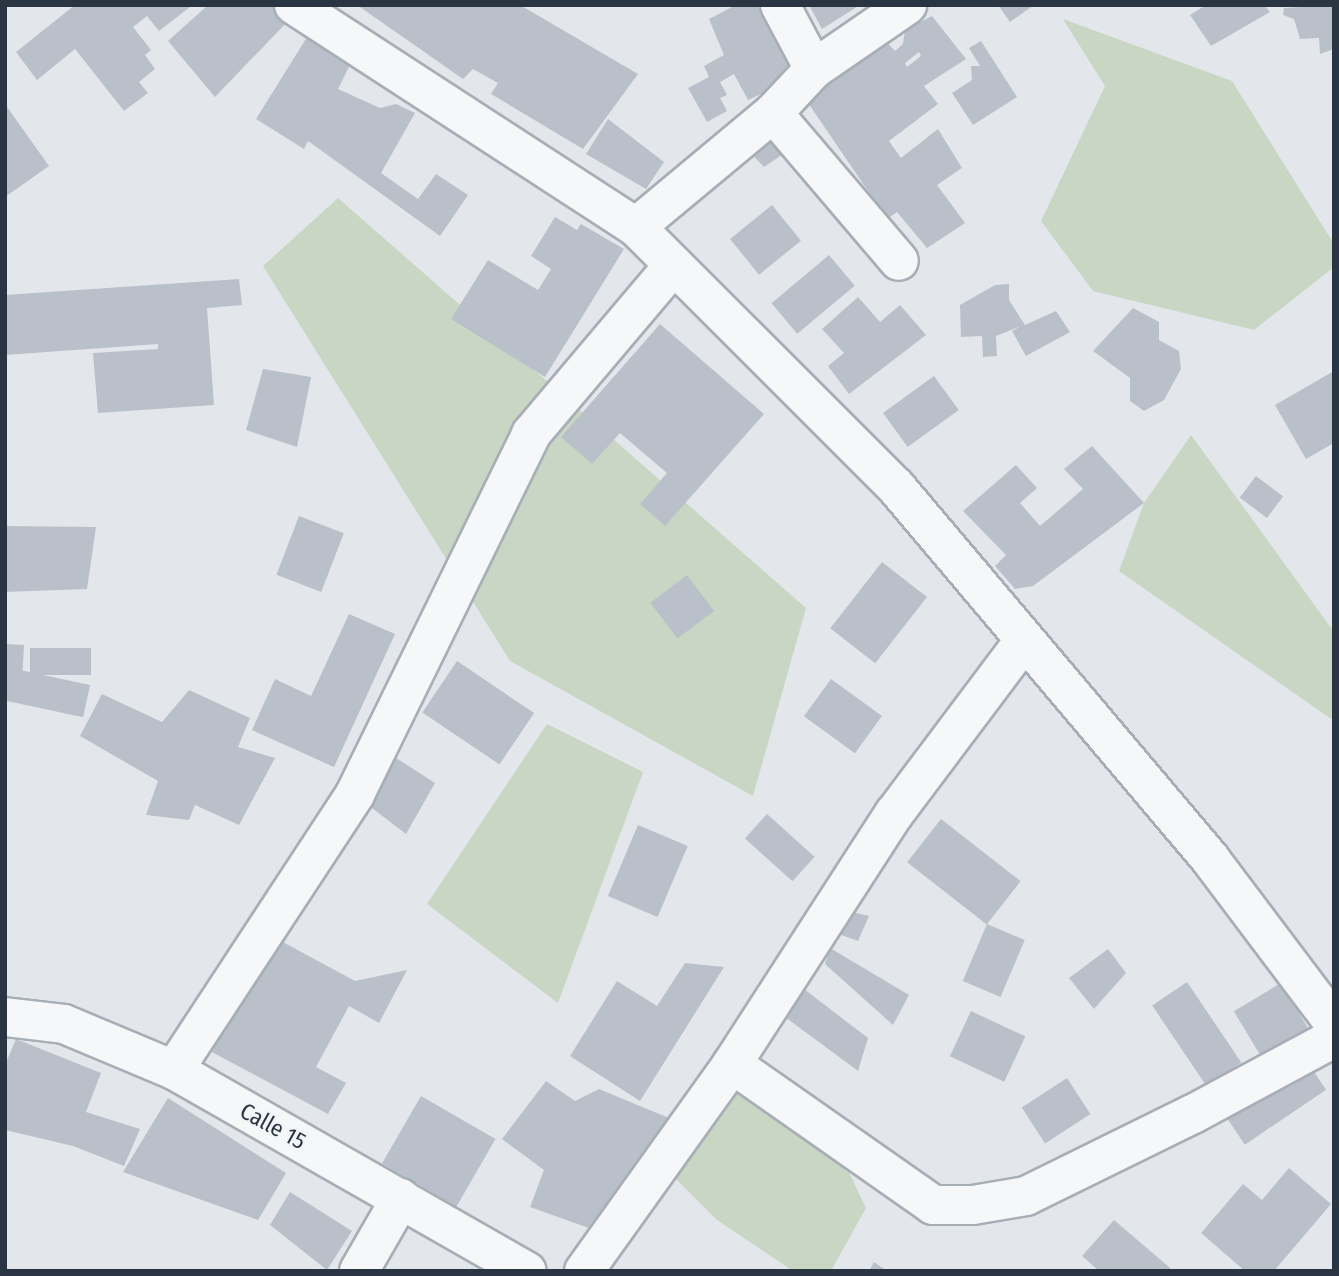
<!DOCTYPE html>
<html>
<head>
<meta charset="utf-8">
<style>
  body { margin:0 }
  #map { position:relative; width:1339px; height:1276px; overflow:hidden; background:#e3e7eb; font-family:"Fira Sans Condensed",sans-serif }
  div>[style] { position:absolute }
  .green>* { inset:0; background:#c9d6c4 }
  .building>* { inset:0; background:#bac0c9; transform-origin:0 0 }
  .roads { filter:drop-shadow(2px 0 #a8aeb6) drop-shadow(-2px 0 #a8aeb6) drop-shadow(0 2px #a8aeb6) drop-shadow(0 -2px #a8aeb6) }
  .minor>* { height:38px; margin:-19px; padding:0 19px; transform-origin:19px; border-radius:19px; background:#f6f7f9 }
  span { translate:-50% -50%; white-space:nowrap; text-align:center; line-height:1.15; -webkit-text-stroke:6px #f3f5f8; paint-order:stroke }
  .street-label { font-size:23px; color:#2a3544 }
  .frame { position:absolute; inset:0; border:7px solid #2a3544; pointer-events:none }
</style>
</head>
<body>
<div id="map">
  <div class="green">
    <i style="clip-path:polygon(1063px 19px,1232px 81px,1334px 244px,1334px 267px,1254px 330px,1093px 291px,1041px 221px,1105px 86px)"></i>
    <i style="clip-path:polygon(338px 198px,806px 608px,753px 796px,510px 661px,263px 266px)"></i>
    <i style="clip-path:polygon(1191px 435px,1334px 632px,1334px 721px,1119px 571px,1144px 503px)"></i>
    <i style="clip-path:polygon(547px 724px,643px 772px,558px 1003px,427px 904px)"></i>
    <i style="clip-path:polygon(746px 1080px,836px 1145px,866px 1208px,831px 1271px,793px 1271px,717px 1220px,673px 1176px)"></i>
  </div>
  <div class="building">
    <i style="clip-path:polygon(75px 5px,190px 7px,159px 31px,147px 16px,133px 27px,151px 50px,145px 55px,155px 69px,139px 82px,148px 93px,124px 111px,75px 49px,37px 80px,16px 52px)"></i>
    <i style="clip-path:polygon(208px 5px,273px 5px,290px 19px,215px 97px,168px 41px)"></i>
    <i style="clip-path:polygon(357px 5px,520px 5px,638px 74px,583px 149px,491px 94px,498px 83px,473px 69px,463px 79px)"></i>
    <i style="clip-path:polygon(736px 5px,764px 5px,799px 76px,748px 100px,734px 74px,720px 82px,727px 95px,720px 98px,727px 111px,707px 122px,688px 88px,709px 77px,704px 66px,724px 55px,709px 19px)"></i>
    <i style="clip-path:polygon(809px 5px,860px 5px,822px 29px)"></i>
    <i style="clip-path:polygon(998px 5px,1034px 5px,1010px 22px)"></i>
    <i style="clip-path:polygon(1206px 5px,1264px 5px,1270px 12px,1211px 46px,1190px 15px)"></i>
    <i style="clip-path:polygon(1334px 5px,1334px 49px,1320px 54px,1319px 38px,1300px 39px,1294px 19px,1283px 15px,1284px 8px)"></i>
    <i style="clip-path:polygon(evenodd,932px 16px,966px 59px,924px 86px,938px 104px,889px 141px,901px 158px,938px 129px,962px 168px,937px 185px,965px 223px,927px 248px,897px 212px,887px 219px,802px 94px,883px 38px,895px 51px,903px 44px,905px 30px,932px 16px,919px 52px,921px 56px,907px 67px,905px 63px,919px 52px)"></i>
    <i style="clip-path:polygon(312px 29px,355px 55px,338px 89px,380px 108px,396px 104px,415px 113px,381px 173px,418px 199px,436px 174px,468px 195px,440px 236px,308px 141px,304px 149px,256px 119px)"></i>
    <i style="clip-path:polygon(981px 41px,1017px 97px,973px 125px,952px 93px,972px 80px,971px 66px,980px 66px,969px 48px)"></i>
    <i style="clip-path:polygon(5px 104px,49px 166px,5px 197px)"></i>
    <i style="clip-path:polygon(608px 119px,664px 162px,646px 189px,586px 154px)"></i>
    <i style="clip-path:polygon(773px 124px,795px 146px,764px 167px,745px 147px)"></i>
    <i style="left:772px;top:205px;width:46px;height:54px;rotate:51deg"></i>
    <i style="clip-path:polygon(555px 217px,577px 230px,581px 224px,624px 249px,545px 377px,451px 319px,488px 260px,538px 290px,551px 269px,531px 256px)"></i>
    <i style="left:829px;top:255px;width:40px;height:75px;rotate:50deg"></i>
    <i style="clip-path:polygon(239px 279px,242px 305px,207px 308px,214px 405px,98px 413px,93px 353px,158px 349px,158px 344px,5px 355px,5px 295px)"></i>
    <i style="clip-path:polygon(1009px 284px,1009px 300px,1025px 325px,1056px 311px,1070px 332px,1026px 356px,1012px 331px,1021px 326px,996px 336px,997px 356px,983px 357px,982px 336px,961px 337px,960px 305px,995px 285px)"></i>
    <i style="clip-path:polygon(858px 297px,880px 322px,900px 305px,926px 335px,849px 394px,828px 366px,844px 353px,822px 329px)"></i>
    <i style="clip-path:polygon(1133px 308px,1159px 322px,1159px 340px,1179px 351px,1181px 369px,1164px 400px,1144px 411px,1130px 401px,1130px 378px,1093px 351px)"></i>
    <i style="clip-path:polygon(660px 324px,764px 414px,665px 526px,640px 504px,667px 473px,620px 433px,592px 464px,561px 437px)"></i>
    <i style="clip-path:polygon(263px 369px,311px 377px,297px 447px,246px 430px)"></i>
    <i style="clip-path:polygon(1334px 371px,1334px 443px,1306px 459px,1275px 405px)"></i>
    <i style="left:934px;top:376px;width:42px;height:63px;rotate:54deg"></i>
    <i style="clip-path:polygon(1092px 446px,1144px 503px,1033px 586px,1015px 589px,995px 566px,1006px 555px,963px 511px,1016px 465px,1037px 488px,1020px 503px,1040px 526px,1083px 489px,1064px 469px)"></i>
    <i style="left:1256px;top:476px;width:34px;height:27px;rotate:37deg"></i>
    <i style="left:299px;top:516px;width:48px;height:63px;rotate:21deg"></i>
    <i style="clip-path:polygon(5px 526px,96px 527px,87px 589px,5px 592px)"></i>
    <i style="left:882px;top:562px;width:57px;height:84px;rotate:38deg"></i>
    <i style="left:687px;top:575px;width:45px;height:46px;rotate:53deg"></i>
    <i style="clip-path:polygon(349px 614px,395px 634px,334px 767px,252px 730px,275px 679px,311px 696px)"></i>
    <i style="left:6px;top:644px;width:18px;height:35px;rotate:3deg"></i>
    <i style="left:91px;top:648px;width:27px;height:61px;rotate:90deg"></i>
    <i style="left:457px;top:661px;width:93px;height:62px;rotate:34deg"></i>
    <i style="left:831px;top:679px;width:63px;height:46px;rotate:36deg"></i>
    <i style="left:90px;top:685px;width:33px;height:85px;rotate:102deg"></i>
    <i style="clip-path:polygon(189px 690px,250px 718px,238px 747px,275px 758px,239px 825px,195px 805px,189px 820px,146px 815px,158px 781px,80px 736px,102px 694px,162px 722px)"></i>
    <i style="clip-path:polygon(379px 747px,435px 783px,406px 834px,355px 795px)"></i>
    <i style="left:767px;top:814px;width:64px;height:33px;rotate:42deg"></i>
    <i style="left:941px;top:819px;width:101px;height:55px;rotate:38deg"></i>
    <i style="left:638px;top:825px;width:54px;height:77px;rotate:23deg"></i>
    <i style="clip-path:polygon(848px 911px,869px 916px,858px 941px,836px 933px)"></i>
    <i style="left:987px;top:924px;width:41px;height:62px;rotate:23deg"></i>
    <i style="clip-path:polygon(270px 935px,355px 981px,407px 970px,379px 1023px,349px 1006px,316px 1067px,346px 1083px,328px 1114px,208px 1050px)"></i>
    <i style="clip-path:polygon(830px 948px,909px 995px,893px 1025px,825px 964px)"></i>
    <i style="clip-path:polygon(1108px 949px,1126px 973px,1094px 1009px,1069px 978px)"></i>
    <i style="clip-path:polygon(685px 963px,724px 967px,640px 1101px,570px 1056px,617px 981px,657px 1006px)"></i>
    <i style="left:1187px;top:982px;width:97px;height:42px;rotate:56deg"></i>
    <i style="left:1281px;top:983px;width:63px;height:55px;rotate:59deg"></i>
    <i style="clip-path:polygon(800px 986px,868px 1038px,858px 1071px,781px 1014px)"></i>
    <i style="left:971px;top:1011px;width:60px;height:50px;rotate:25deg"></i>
    <i style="clip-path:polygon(16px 1039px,101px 1073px,86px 1112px,140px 1129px,124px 1166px,73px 1146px,5px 1130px,5px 1065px)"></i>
    <i style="left:1306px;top:1060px;width:36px;height:98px;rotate:56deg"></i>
    <i style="left:1067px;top:1078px;width:43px;height:54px;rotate:57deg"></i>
    <i style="clip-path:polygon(546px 1081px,575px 1101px,599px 1089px,681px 1123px,600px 1232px,530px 1207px,544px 1170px,502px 1139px)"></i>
    <i style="left:421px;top:1096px;width:86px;height:78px;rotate:30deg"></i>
    <i style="clip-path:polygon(168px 1098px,286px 1173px,258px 1220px,123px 1172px)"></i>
    <i style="clip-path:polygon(1289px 1168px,1331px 1204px,1274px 1271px,1245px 1271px,1201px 1233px,1243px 1184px,1262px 1200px)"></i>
    <i style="clip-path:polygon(290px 1192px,352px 1231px,327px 1270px,270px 1225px)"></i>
    <i style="clip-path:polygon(1114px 1220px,1169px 1267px,1173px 1271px,1099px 1271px,1082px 1256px)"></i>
    <i style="clip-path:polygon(874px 1262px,887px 1271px,869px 1271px)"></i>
  </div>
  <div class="roads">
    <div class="minor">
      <i style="left:294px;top:5px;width:408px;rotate:33deg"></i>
      <i style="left:636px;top:227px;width:368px;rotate:45deg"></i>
      <i style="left:896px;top:487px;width:488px;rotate:49.8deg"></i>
      <i style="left:1211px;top:860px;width:204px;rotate:53deg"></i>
      <i style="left:780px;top:5px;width:72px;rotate:62deg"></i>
      <i style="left:773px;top:113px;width:194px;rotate:49.6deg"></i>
      <i style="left:636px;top:227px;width:178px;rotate:-39.8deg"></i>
      <i style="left:773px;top:113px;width:60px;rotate:-47deg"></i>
      <i style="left:814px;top:69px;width:113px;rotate:-34.5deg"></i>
      <i style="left:5px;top:1017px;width:59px;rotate:6.8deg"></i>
      <i style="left:64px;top:1024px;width:119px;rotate:22.7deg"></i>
      <i style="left:174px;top:1070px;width:406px;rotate:29.7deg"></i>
      <i style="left:732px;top:1064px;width:246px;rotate:35deg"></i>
      <i style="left:933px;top:1205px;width:40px"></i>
      <i style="left:973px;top:1205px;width:54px;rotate:-9.6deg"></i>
      <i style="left:1026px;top:1196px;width:186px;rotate:-26.2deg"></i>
      <i style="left:1193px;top:1114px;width:160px;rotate:-28.3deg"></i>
      <i style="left:174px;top:1070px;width:330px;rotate:-56.7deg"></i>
      <i style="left:355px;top:794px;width:401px;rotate:-63.9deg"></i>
      <i style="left:531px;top:434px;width:221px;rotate:-49.8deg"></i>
      <i style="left:359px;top:1271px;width:84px;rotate:-60.1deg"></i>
      <i style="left:584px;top:1271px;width:254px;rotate:-54.4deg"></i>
      <i style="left:732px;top:1064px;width:298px;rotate:-57.1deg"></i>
      <i style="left:894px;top:814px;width:215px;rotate:-53.1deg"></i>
    </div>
  </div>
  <div class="street-label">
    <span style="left:273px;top:1126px;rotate:29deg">Calle 15</span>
  </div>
  <div class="frame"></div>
</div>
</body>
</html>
